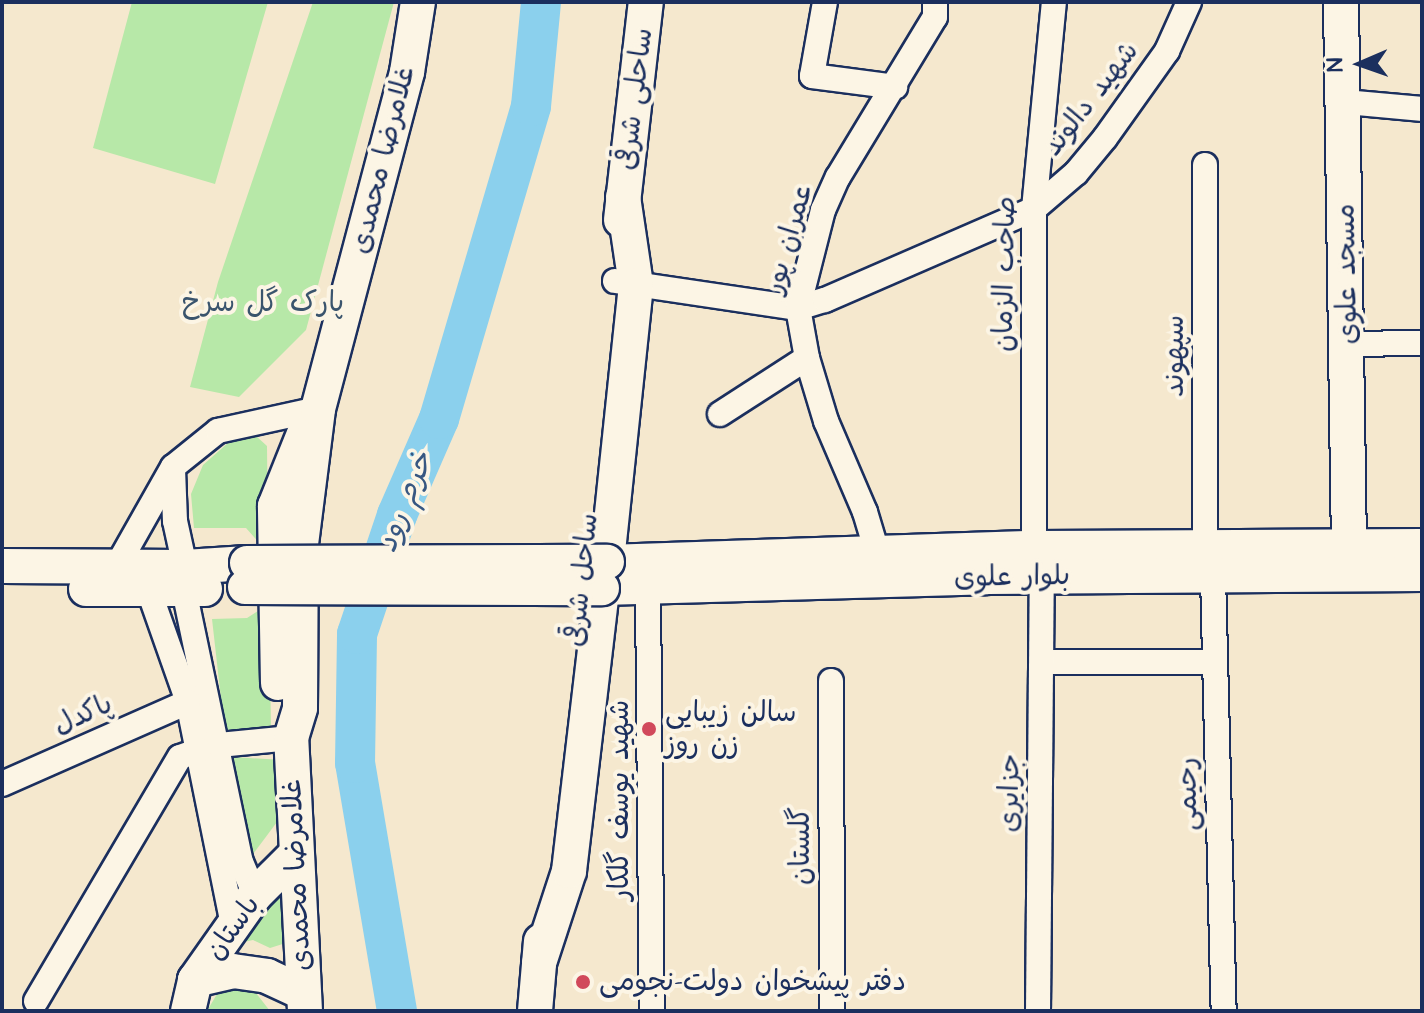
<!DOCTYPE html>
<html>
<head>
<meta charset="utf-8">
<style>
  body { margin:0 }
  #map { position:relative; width:1424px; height:1013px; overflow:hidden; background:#f5e8ce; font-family:"Architects Daughter","Playpen Sans Arabic",sans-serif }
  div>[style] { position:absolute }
  .green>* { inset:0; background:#b7e8a8 }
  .river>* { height:40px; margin:-20px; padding:0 20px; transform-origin:20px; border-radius:20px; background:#8bd0ed }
  .roads { filter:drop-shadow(2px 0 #1b2f5e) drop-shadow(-2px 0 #1b2f5e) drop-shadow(0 2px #1b2f5e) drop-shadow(0 -2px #1b2f5e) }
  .street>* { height:24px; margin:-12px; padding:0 12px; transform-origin:12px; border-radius:12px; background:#fcf5e5 }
  .secondary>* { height:34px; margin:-17px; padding:0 17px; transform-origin:17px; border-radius:17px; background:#fcf5e5 }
  .bridges { filter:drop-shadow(2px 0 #1b2f5e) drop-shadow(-2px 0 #1b2f5e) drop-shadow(0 2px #1b2f5e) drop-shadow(0 -2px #1b2f5e) }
  .secondary-bridge>* { height:34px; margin:-17px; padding:0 17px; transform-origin:17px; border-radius:17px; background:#fcf5e5 }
  .dots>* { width:22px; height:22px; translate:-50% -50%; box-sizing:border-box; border:4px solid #fcf5e5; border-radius:50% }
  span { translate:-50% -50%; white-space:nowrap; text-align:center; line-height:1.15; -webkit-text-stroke:8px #fcf5e5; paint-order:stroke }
  .street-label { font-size:28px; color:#1b2f5e }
  .park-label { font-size:28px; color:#3a546d }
  .poi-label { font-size:28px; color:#1b2f5e }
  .left { translate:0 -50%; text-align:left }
  .water-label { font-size:30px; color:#375782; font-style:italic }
  .frame { position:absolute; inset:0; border:4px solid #1b2f5e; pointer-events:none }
  .north { position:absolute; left:1320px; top:24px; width:80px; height:80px; -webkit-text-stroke:6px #fcf5e5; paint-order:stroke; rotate:268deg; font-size:22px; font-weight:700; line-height:32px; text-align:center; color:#1b2f5e }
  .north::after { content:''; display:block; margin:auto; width:28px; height:36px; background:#1b2f5e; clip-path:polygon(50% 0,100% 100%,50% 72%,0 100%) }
</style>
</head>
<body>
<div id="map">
  <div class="green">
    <i style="clip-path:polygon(132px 2px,268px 2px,215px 184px,93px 148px)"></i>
    <i style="clip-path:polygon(313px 2px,394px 2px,306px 330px,239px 397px,190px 387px,218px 282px)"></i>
    <i style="clip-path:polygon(237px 435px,255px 435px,267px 446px,268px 543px,261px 545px,246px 528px,194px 528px,191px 494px,203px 465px)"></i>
    <i style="clip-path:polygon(269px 604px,271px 730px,225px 734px,212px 619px,247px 618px)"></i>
    <i style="clip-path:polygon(233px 757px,283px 760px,283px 814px,250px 858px)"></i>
    <i style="clip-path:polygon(274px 888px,284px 899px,289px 942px,270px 948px,253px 940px,230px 945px)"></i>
    <i style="clip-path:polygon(235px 986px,252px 988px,270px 1011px,207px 1011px,217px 994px)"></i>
  </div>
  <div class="river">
    <i style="left:397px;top:1011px;width:252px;rotate:-99.6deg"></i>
    <i style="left:355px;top:763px;width:129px;rotate:-89.1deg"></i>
    <i style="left:357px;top:634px;width:126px;rotate:-71.4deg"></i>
    <i style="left:397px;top:515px;width:105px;rotate:-66.4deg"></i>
    <i style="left:439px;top:419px;width:326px;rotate:-73.6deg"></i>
    <i style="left:531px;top:106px;width:104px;rotate:-84.5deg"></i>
  </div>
  <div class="roads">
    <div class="street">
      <i style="left:825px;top:2px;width:75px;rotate:100deg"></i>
      <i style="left:812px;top:76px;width:84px;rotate:7.5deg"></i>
      <i style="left:1345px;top:102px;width:77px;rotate:5.2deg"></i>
      <i style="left:615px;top:281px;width:185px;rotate:8.4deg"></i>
      <i style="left:798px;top:308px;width:28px;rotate:-17deg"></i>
      <i style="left:825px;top:300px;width:228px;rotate:-23.5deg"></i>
      <i style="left:1034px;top:209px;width:55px;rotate:-40.6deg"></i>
      <i style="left:1076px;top:173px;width:45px;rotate:-50.4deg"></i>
      <i style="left:1105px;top:138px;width:107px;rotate:-54.5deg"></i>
      <i style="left:1167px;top:51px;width:54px;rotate:-65.8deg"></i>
      <i style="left:1348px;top:344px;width:74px;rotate:-0.8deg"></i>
      <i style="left:720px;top:414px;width:103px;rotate:-32.8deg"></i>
      <i style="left:173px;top:469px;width:52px;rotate:87.8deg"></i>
      <i style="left:175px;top:521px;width:47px;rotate:77.7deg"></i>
      <i style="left:1205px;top:547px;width:382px;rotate:-90deg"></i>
      <i style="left:1034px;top:548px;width:339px;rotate:-90deg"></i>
      <i style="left:1034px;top:209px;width:208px;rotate:-84.5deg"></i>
      <i style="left:877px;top:552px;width:42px;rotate:-106.7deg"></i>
      <i style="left:865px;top:512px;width:99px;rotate:-113.2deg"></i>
      <i style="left:826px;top:421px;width:66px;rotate:-106.8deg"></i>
      <i style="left:807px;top:358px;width:51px;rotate:-100.2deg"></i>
      <i style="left:798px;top:308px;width:101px;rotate:-75.7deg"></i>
      <i style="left:823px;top:210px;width:36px;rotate:-66deg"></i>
      <i style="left:838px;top:177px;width:187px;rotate:-58.8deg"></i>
      <i style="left:935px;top:17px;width:15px;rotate:-90deg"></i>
      <i style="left:117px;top:566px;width:114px;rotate:-60.5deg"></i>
      <i style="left:173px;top:467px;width:58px;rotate:-38.7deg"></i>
      <i style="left:218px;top:431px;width:102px;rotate:-12.4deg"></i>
      <i style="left:1213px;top:575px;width:436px;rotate:88.6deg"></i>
      <i style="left:648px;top:588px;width:423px;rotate:89.5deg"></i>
      <i style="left:184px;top:590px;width:278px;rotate:78.2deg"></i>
      <i style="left:241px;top:862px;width:36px;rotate:67deg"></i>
      <i style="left:149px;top:591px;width:118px;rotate:70.6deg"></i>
      <i style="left:188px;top:702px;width:228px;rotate:78.6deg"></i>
      <i style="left:1042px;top:662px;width:173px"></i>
      <i style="left:831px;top:681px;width:330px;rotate:89.8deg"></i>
      <i style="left:219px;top:745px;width:72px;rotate:-5.6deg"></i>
      <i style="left:2px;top:784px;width:203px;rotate:-23.8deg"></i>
      <i style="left:36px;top:1001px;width:283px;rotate:-59.5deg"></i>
      <i style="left:180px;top:757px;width:20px;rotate:-20deg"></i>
      <i style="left:1038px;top:1011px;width:435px;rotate:-89.5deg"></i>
    </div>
    <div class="secondary">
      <i style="left:1341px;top:2px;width:544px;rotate:89.16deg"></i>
      <i style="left:623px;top:197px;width:89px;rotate:81.6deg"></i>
      <i style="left:636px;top:285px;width:279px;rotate:96deg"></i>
      <i style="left:607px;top:562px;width:427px;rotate:-1.9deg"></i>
      <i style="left:1034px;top:548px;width:388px;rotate:-0.3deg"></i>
      <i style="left:621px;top:220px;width:219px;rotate:-83.5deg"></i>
      <i style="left:2px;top:566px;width:183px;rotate:0.3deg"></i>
      <i style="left:185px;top:567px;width:62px;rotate:-3.7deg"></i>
      <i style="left:86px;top:589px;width:119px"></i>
      <i style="left:278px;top:683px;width:177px;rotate:-91deg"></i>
      <i style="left:275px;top:506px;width:78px;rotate:-68.1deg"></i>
      <i style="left:539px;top:963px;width:97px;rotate:-71.9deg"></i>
      <i style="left:569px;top:871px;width:285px;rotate:-83.3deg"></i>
      <i style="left:602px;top:588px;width:385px;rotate:-1.6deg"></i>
      <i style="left:987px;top:577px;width:435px;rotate:-0.4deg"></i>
      <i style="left:195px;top:980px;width:39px;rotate:-13deg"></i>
      <i style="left:233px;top:971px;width:34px;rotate:8deg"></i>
      <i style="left:267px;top:976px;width:40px;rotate:25deg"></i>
      <i style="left:188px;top:1011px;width:32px;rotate:-77deg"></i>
      <i style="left:195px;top:980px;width:104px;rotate:-54.8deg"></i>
      <i style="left:255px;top:895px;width:57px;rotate:-45deg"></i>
      <i style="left:305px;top:1011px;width:273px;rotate:-92.9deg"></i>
      <i style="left:291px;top:738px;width:31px;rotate:-73deg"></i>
      <i style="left:300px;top:708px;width:164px;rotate:-89.7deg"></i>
      <i style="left:301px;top:544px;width:136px;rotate:-82.8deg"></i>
      <i style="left:318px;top:409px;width:349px;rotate:-75.2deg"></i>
      <i style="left:407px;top:72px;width:71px;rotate:-81.1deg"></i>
      <i style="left:535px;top:1011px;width:70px;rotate:-85.1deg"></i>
    </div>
  </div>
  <div class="bridges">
    <div class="secondary-bridge">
      <i style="left:247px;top:563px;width:360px;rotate:-0.2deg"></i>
      <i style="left:245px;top:587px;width:357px;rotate:0.2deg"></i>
    </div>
  </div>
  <div class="dots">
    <i style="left:649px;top:729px;background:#d1495b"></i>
    <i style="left:583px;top:982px;background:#d1495b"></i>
  </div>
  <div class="street-label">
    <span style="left:635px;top:99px;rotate:-83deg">ساحلی شرقی</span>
    <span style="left:1091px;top:99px;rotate:-52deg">شهید دالوند</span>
    <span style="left:383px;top:160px;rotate:-76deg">غلامرضا محمدی</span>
    <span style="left:789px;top:238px;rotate:-74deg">عمران پور</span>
    <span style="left:1005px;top:274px;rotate:-89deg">صاحب الزمان</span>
    <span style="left:1347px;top:274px;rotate:-91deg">مسجد علوی</span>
    <span style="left:1175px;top:356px;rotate:-90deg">سپهوند</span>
    <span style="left:1012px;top:577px;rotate:-1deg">بلوار علوی</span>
    <span style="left:582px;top:580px;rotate:-84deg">ساحل شرقی</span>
    <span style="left:83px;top:715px;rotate:-24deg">پاکدل</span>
    <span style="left:1010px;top:793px;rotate:-89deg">جزایری</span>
    <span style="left:1188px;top:794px;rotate:-91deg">رحیمی</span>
    <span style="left:620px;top:800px;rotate:-90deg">شهید یوسف گلکار</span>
    <span style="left:801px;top:846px;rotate:-90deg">گلستان</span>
    <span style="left:297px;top:875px;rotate:-93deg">غلامرضا محمدی</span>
    <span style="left:233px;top:928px;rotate:-54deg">باستان</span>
  </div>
  <div class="park-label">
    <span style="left:263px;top:303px">پارک گل سرخ</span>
  </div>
  <div class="poi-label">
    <span class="left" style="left:665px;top:729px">سالن زیبایی<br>زن روز</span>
    <span class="left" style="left:599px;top:982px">دفتر پیشخوان دولت-نجومی</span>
  </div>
  <div class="water-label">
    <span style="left:405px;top:502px;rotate:-68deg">خرم رود</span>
  </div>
  <div class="frame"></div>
  <div class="north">N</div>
</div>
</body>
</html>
